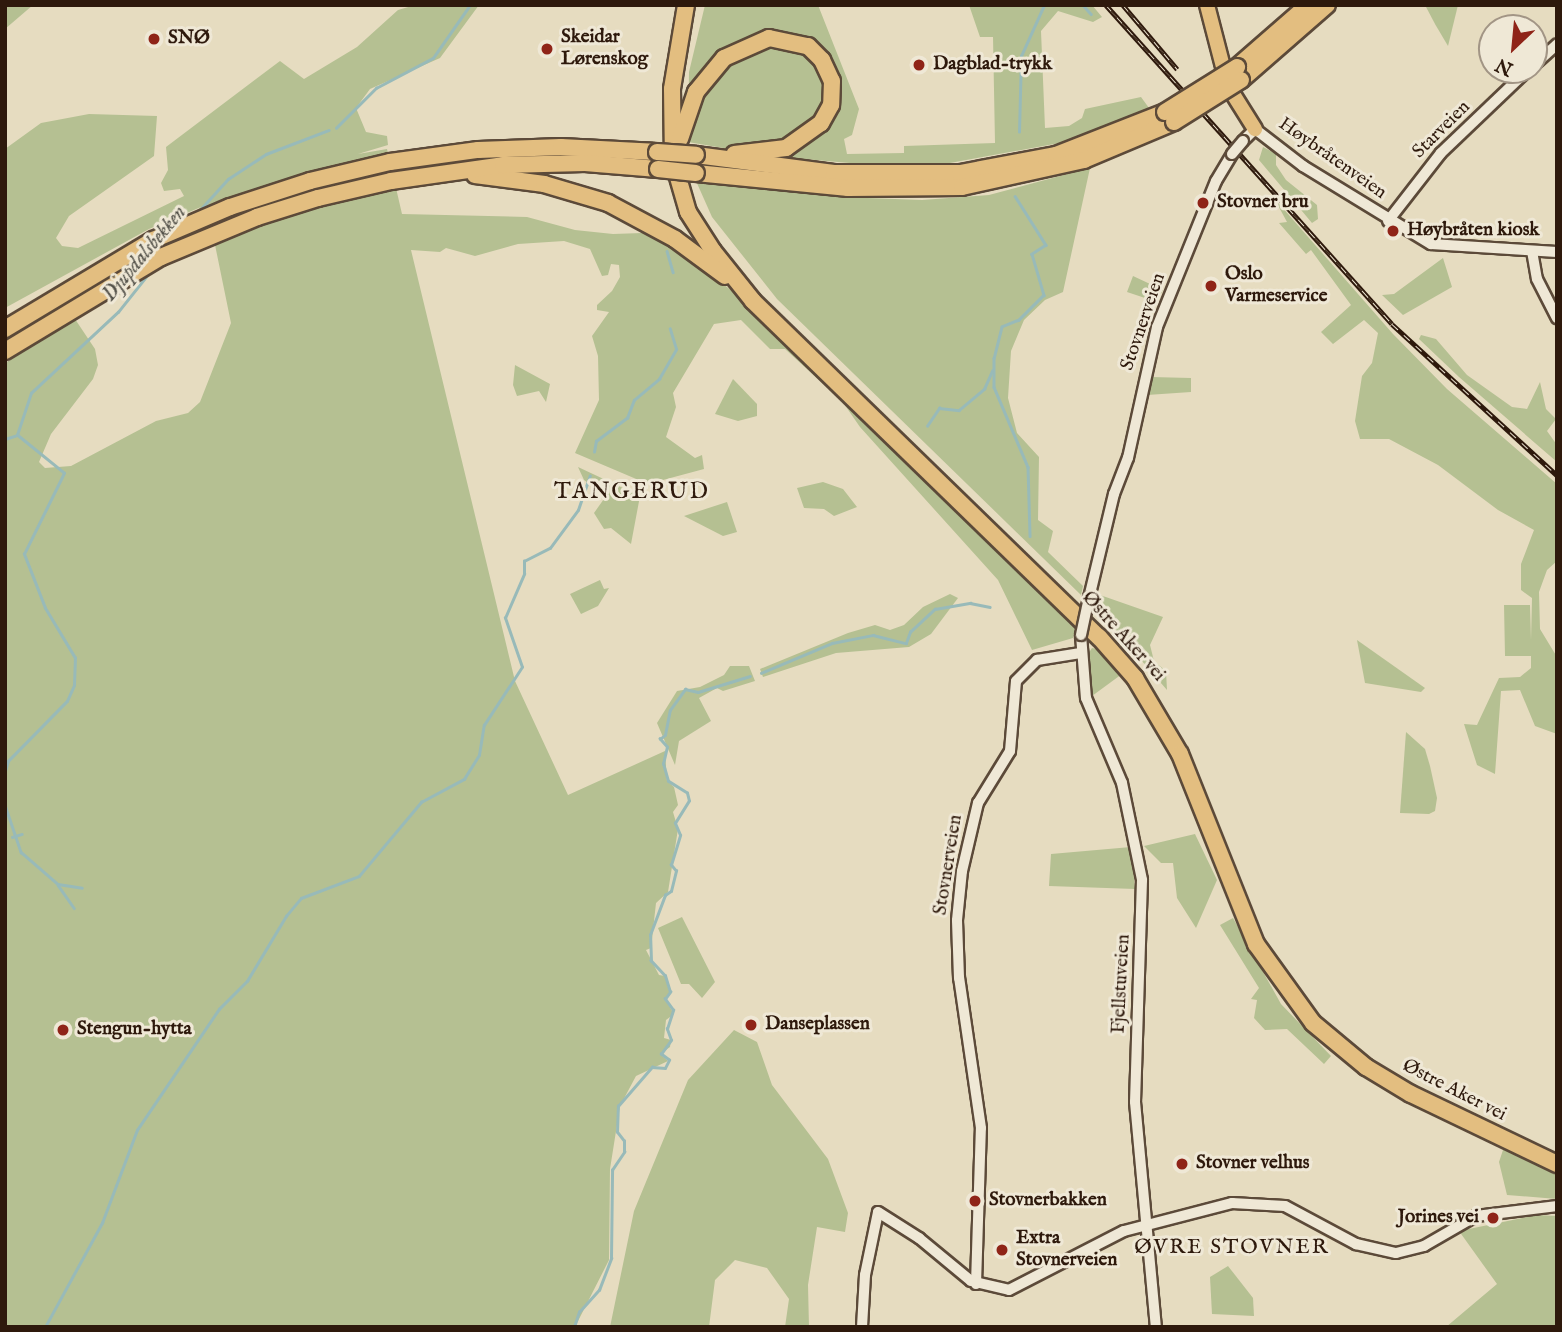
<!DOCTYPE html>
<html>
<head>
<meta charset="utf-8">
<style>
  body { margin:0 }
  #map { position:relative; width:1562px; height:1332px; overflow:hidden; background:#e6dcc0; font-family:"IM FELL English",serif }
  div>[style] { position:absolute }
  .green>* { inset:0; background:#b5c092 }
  .stream>* { height:2.5px; margin:-1.25px; padding:0 1.25px; transform-origin:1.25px; border-radius:1.25px; background:#98bab9 }
  .roads { filter:drop-shadow(2px 0 #5c4a39) drop-shadow(-2px 0 #5c4a39) drop-shadow(0 2px #5c4a39) drop-shadow(0 -2px #5c4a39) }
  .minor>* { height:10px; margin:-5px; padding:0 5px; transform-origin:5px; border-radius:5px; background:#efe8d6 }
  .major>* { height:14px; margin:-7px; padding:0 7px; transform-origin:7px; border-radius:7px; background:#e3be80 }
  .highway>* { height:16px; margin:-8px; padding:0 8px; transform-origin:8px; border-radius:8px; background:#e3be80 }
  .rail>* { height:5px; margin-top:-2.5px; transform-origin:0; background:repeating-linear-gradient(90deg,#efe8d6 0 8px,#2e190c 0 16px); box-sizing:border-box; border-block:2px solid #2e190c }
  .bridges { filter:drop-shadow(2px 0 #5c4a39) drop-shadow(-2px 0 #5c4a39) drop-shadow(0 2px #5c4a39) drop-shadow(0 -2px #5c4a39) }
  .minor-bridge>* { height:10px; margin:-5px; padding:0 5px; transform-origin:5px; border-radius:5px; background:#efe8d6 }
  .highway-bridge>* { height:16px; margin:-8px; padding:0 8px; transform-origin:8px; border-radius:8px; background:#e3be80 }
  .dots>* { width:19px; height:19px; translate:-50% -50%; box-sizing:border-box; border:4px solid #efe8d6; border-radius:50% }
  span { translate:-50% -50%; white-space:nowrap; text-align:center; line-height:1.15; -webkit-text-stroke:6px #efe8d6; paint-order:stroke }
  .poi-label { font-size:19px; color:#2e190c; font-weight:700 }
  .left { translate:0 -50%; text-align:left }
  .right { translate:-100% -50%; text-align:right }
  .street-label { font-size:19px; color:#2e190c }
  .water-label { font-size:21px; color:#535149; font-style:italic }
  .neighbourhood-label { font-size:21px; color:#2e190c; letter-spacing:2px }
  .quarter-label { font-size:23px; color:#2e190c; letter-spacing:2px }
  .frame { position:absolute; inset:0; border:7px solid #2e190c; pointer-events:none }
  .north { position:absolute; left:1478px; top:14px; width:70px; height:70px; box-sizing:border-box; background:#efe8d6; border:2px solid #a29585; border-radius:50%; rotate:206deg; font-size:19px; font-weight:700; line-height:28px; text-align:center; color:#2e190c }
  .north::after { content:''; display:block; margin:auto; width:24px; height:32px; background:#8f2418; clip-path:polygon(50% 0,100% 100%,50% 72%,0 100%) }
</style>
</head>
<body>
<div id="map">
  <div class="green">
    <i style="clip-path:polygon(5px 5px,33px 5px,5px 29px)"></i>
    <i style="clip-path:polygon(evenodd,415px 5px,479px 5px,440px 58px,370px 89px,356px 108px,366px 132px,387px 136px,388px 145px,358px 154px,387px 149px,402px 214px,527px 217px,575px 230px,613px 234px,642px 233px,648px 228px,747px 302px,1077px 622px,1073px 638px,1032px 650px,998px 580px,860px 427px,842px 401px,785px 349px,770px 349px,741px 320px,714px 324px,673px 393px,676px 407px,666px 437px,695px 458px,702px 455px,704px 469px,648px 484px,575px 453px,599px 400px,598px 356px,592px 336px,609px 312px,597px 310px,597px 305px,612px 291px,620px 277px,619px 265px,611px 264px,608px 275px,602px 276px,590px 249px,564px 241px,518px 244px,475px 256px,446px 248px,440px 252px,411px 250px,515px 681px,568px 795px,665px 751px,667px 781px,674px 787px,678px 805px,673px 812px,678px 829px,668px 892px,656px 903px,651px 948px,646px 950px,659px 975px,665px 976px,670px 994px,665px 999px,674px 1014px,666px 1020px,664px 1038px,671px 1040px,670px 1047px,660px 1054px,668px 1061px,636px 1076px,620px 1106px,610px 1169px,609px 1260px,575px 1327px,5px 1327px,5px 364px,201px 207px,149px 229px,5px 308px,5px 149px,41px 123px,89px 114px,157px 116px,154px 156px,69px 216px,56px 238px,62px 246px,78px 248px,184px 196px,180px 189px,164px 191px,161px 183px,168px 170px,166px 147px,280px 61px,304px 79px,357px 47px,398px 10px,415px 5px,214px 240px,231px 323px,200px 402px,188px 413px,156px 421px,71px 466px,45px 468px,39px 462px,51px 434px,93px 379px,98px 365px,95px 349px,75px 319px,135px 280px,214px 240px)"></i>
    <i style="clip-path:polygon(705px 5px,818px 5px,859px 109px,852px 135px,844px 139px,847px 154px,904px 153px,904px 146px,995px 143px,993px 37px,980px 37px,969px 5px,1092px 5px,1102px 17px,1093px 22px,1058px 11px,1041px 31px,1045px 128px,1069px 126px,1082px 118px,1085px 109px,1141px 97px,1149px 108px,1065px 142px,939px 165px,872px 165px,770px 156px,688px 142px,689px 72px)"></i>
    <i style="clip-path:polygon(1425px 5px,1458px 5px,1448px 46px,1435px 24px)"></i>
    <i style="clip-path:polygon(1263px 147px,1276px 154px,1276px 165px,1286px 180px,1317px 205px,1318px 219px,1312px 223px,1259px 160px)"></i>
    <i style="clip-path:polygon(1090px 168px,1063px 292px,1045px 300px,1024px 320px,1011px 351px,1008px 398px,1017px 433px,1039px 457px,1038px 520px,1053px 531px,1048px 552px,1083px 586px,1081px 595px,777px 299px,712px 217px,696px 181px,840px 197px,922px 200px,989px 195px)"></i>
    <i style="clip-path:polygon(1274px 198px,1393px 334px,1447px 389px,1557px 484px,1557px 561px,1547px 570px,1539px 592px,1540px 629px,1557px 657px,1557px 734px,1535px 726px,1520px 690px,1501px 691px,1495px 774px,1477px 765px,1464px 724px,1477px 725px,1499px 678px,1520px 677px,1531px 668px,1531px 656px,1505px 656px,1504px 605px,1530px 605px,1531px 640px,1532px 598px,1521px 590px,1521px 564px,1534px 530px,1498px 510px,1438px 465px,1389px 439px,1360px 439px,1355px 421px,1362px 376px,1372px 363px,1378px 333px,1364px 320px,1333px 344px,1321px 332px,1351px 305px,1311px 250px,1306px 254px,1279px 223px,1287px 222px)"></i>
    <i style="clip-path:polygon(1443px 258px,1452px 287px,1403px 315px,1382px 295px,1394px 294px)"></i>
    <i style="clip-path:polygon(1133px 276px,1163px 290px,1151px 311px,1145px 298px,1127px 292px)"></i>
    <i style="clip-path:polygon(1421px 335px,1436px 339px,1467px 375px,1512px 407px,1527px 409px,1540px 382px,1546px 409px,1556px 419px,1547px 431px,1557px 445px,1557px 462px,1459px 377px,1419px 339px)"></i>
    <i style="clip-path:polygon(515px 365px,550px 384px,546px 402px,539px 391px,517px 396px,513px 385px)"></i>
    <i style="clip-path:polygon(1151px 377px,1191px 378px,1191px 392px,1147px 395px)"></i>
    <i style="clip-path:polygon(733px 379px,757px 404px,757px 416px,738px 421px,715px 414px)"></i>
    <i style="clip-path:polygon(578px 467px,640px 496px,631px 544px,611px 528px,604px 529px,594px 513px,606px 496px,584px 480px)"></i>
    <i style="clip-path:polygon(823px 482px,843px 489px,857px 507px,834px 516px,824px 509px,804px 508px,797px 488px)"></i>
    <i style="clip-path:polygon(727px 502px,737px 532px,723px 536px,684px 516px)"></i>
    <i style="clip-path:polygon(600px 580px,604px 589px,609px 588px,598px 606px,581px 614px,570px 594px)"></i>
    <i style="clip-path:polygon(950px 594px,958px 598px,931px 634px,909px 647px,836px 653px,763px 677px,760px 669px,848px 633px,875px 625px,890px 630px,904px 625px,923px 607px)"></i>
    <i style="clip-path:polygon(1100px 595px,1163px 617px,1150px 645px,1154px 661px,1166px 671px,1167px 690px,1096px 608px)"></i>
    <i style="clip-path:polygon(1357px 640px,1425px 688px,1421px 692px,1365px 683px)"></i>
    <i style="clip-path:polygon(1092px 648px,1102px 650px,1122px 674px,1092px 696px,1088px 654px)"></i>
    <i style="clip-path:polygon(730px 666px,749px 666px,755px 681px,723px 691px,717px 688px,699px 698px,711px 721px,679px 741px,675px 765px,657px 723px,677px 691px,700px 687px,724px 675px)"></i>
    <i style="clip-path:polygon(1406px 732px,1425px 749px,1430px 766px,1437px 798px,1435px 811px,1429px 814px,1400px 813px)"></i>
    <i style="clip-path:polygon(1195px 834px,1217px 880px,1196px 928px,1177px 898px,1173px 863px,1161px 863px,1144px 846px)"></i>
    <i style="clip-path:polygon(1131px 847px,1135px 889px,1049px 886px,1051px 854px)"></i>
    <i style="clip-path:polygon(682px 917px,715px 982px,702px 998px,689px 984px,681px 984px,658px 928px)"></i>
    <i style="clip-path:polygon(1233px 918px,1281px 1004px,1331px 1056px,1324px 1064px,1287px 1029px,1265px 1030px,1254px 1018px,1257px 1000px,1251px 999px,1259px 988px,1220px 925px)"></i>
    <i style="clip-path:polygon(734px 1030px,757px 1042px,772px 1085px,828px 1159px,848px 1213px,845px 1232px,817px 1227px,808px 1285px,809px 1327px,785px 1327px,789px 1299px,767px 1268px,735px 1260px,715px 1280px,709px 1327px,610px 1327px,634px 1211px,688px 1080px)"></i>
    <i style="clip-path:polygon(1504px 1147px,1557px 1175px,1557px 1199px,1507px 1195px,1499px 1162px)"></i>
    <i style="clip-path:polygon(1537px 1215px,1557px 1216px,1557px 1327px,1446px 1327px,1497px 1284px,1459px 1231px)"></i>
    <i style="clip-path:polygon(1228px 1266px,1253px 1298px,1254px 1316px,1212px 1314px,1210px 1277px)"></i>
  </div>
  <div class="stream">
    <i style="left:1083px;top:5px;width:12px;rotate:48deg"></i>
    <i style="left:336px;top:128px;width:57px;rotate:-45deg"></i>
    <i style="left:376px;top:88px;width:64px;rotate:-27.8deg"></i>
    <i style="left:433px;top:58px;width:65px;rotate:-55.1deg"></i>
    <i style="left:1019px;top:132px;width:76px;rotate:-88.5deg"></i>
    <i style="left:1021px;top:56px;width:56px;rotate:-65.7deg"></i>
    <i style="left:1015px;top:196px;width:58px;rotate:57.7deg"></i>
    <i style="left:1046px;top:245px;width:17px;rotate:147deg"></i>
    <i style="left:1032px;top:254px;width:43px;rotate:73.7deg"></i>
    <i style="left:1044px;top:295px;width:35px;rotate:135deg"></i>
    <i style="left:1019px;top:320px;width:18px;rotate:158deg"></i>
    <i style="left:1002px;top:327px;width:32px;rotate:104deg"></i>
    <i style="left:994px;top:358px;width:29px;rotate:90deg"></i>
    <i style="left:994px;top:387px;width:87px;rotate:67deg"></i>
    <i style="left:1028px;top:467px;width:69px;rotate:88.3deg"></i>
    <i style="left:197px;top:213px;width:46px;rotate:-47.6deg"></i>
    <i style="left:228px;top:179px;width:45px;rotate:-33.3deg"></i>
    <i style="left:266px;top:154px;width:67px;rotate:-20.9deg"></i>
    <i style="left:667px;top:251px;width:22px;rotate:74deg"></i>
    <i style="left:927px;top:426px;width:22px;rotate:-56deg"></i>
    <i style="left:939px;top:408px;width:20px;rotate:6deg"></i>
    <i style="left:959px;top:410px;width:33px;rotate:-40deg"></i>
    <i style="left:984px;top:389px;width:20px;rotate:-66deg"></i>
    <i style="left:17px;top:435px;width:44px;rotate:-71.6deg"></i>
    <i style="left:31px;top:393px;width:119px;rotate:-43deg"></i>
    <i style="left:118px;top:312px;width:50px;rotate:-51.5deg"></i>
    <i style="left:5px;top:439px;width:13px;rotate:-18deg"></i>
    <i style="left:594px;top:452px;width:11px;rotate:-80deg"></i>
    <i style="left:596px;top:441px;width:39px;rotate:-37deg"></i>
    <i style="left:627px;top:418px;width:19px;rotate:-69deg"></i>
    <i style="left:634px;top:400px;width:33px;rotate:-40deg"></i>
    <i style="left:659px;top:379px;width:34px;rotate:-60deg"></i>
    <i style="left:676px;top:349px;width:21px;rotate:-107deg"></i>
    <i style="left:761px;top:673px;width:77px;rotate:-22.9deg"></i>
    <i style="left:832px;top:643px;width:42px;rotate:-11deg"></i>
    <i style="left:873px;top:635px;width:34px;rotate:14deg"></i>
    <i style="left:906px;top:643px;width:12px;rotate:-70deg"></i>
    <i style="left:910px;top:632px;width:34px;rotate:-43deg"></i>
    <i style="left:935px;top:609px;width:36px;rotate:-10deg"></i>
    <i style="left:970px;top:603px;width:20px;rotate:11deg"></i>
    <i style="left:5px;top:771px;width:10px;rotate:-73deg"></i>
    <i style="left:8px;top:761px;width:84px;rotate:-45.5deg"></i>
    <i style="left:67px;top:701px;width:17px;rotate:-66deg"></i>
    <i style="left:74px;top:685px;width:27px;rotate:-88deg"></i>
    <i style="left:75px;top:658px;width:58px;rotate:-121deg"></i>
    <i style="left:45px;top:608px;width:58px;rotate:-111.3deg"></i>
    <i style="left:24px;top:554px;width:90px;rotate:-63.7deg"></i>
    <i style="left:64px;top:473px;width:60px;rotate:-141deg"></i>
    <i style="left:5px;top:805px;width:50px;rotate:71.2deg"></i>
    <i style="left:21px;top:852px;width:49px;rotate:40.9deg"></i>
    <i style="left:58px;top:884px;width:24px;rotate:9deg"></i>
    <i style="left:12px;top:837px;width:10px;rotate:-17deg"></i>
    <i style="left:58px;top:885px;width:28px;rotate:55deg"></i>
    <i style="left:45px;top:1327px;width:119px;rotate:-61.3deg"></i>
    <i style="left:102px;top:1223px;width:99px;rotate:-69.4deg"></i>
    <i style="left:137px;top:1130px;width:146px;rotate:-55.9deg"></i>
    <i style="left:219px;top:1009px;width:40px;rotate:-45deg"></i>
    <i style="left:247px;top:981px;width:76px;rotate:-59deg"></i>
    <i style="left:286px;top:916px;width:23px;rotate:-50deg"></i>
    <i style="left:301px;top:898px;width:62px;rotate:-20.8deg"></i>
    <i style="left:359px;top:876px;width:97px;rotate:-50deg"></i>
    <i style="left:421px;top:802px;width:49px;rotate:-28.1deg"></i>
    <i style="left:464px;top:779px;width:28px;rotate:-58deg"></i>
    <i style="left:479px;top:755px;width:30px;rotate:-81deg"></i>
    <i style="left:484px;top:725px;width:69px;rotate:-56.8deg"></i>
    <i style="left:522px;top:667px;width:52px;rotate:-109.1deg"></i>
    <i style="left:505px;top:618px;width:48px;rotate:-66.6deg"></i>
    <i style="left:524px;top:574px;width:13px;rotate:-90deg"></i>
    <i style="left:524px;top:561px;width:29px;rotate:-27deg"></i>
    <i style="left:550px;top:548px;width:47px;rotate:-53.6deg"></i>
    <i style="left:578px;top:510px;width:36px;rotate:-71deg"></i>
    <i style="left:574px;top:1327px;width:16px;rotate:-72deg"></i>
    <i style="left:579px;top:1312px;width:30px;rotate:-48deg"></i>
    <i style="left:599px;top:1290px;width:34px;rotate:-69deg"></i>
    <i style="left:611px;top:1258px;width:88px;rotate:-89.3deg"></i>
    <i style="left:612px;top:1170px;width:22px;rotate:-56deg"></i>
    <i style="left:624px;top:1152px;width:11px;rotate:-90deg"></i>
    <i style="left:624px;top:1141px;width:11px;rotate:-128deg"></i>
    <i style="left:617px;top:1132px;width:26px;rotate:-88deg"></i>
    <i style="left:618px;top:1106px;width:52px;rotate:-48.9deg"></i>
    <i style="left:652px;top:1067px;width:13px;rotate:4deg"></i>
    <i style="left:665px;top:1068px;width:9px;rotate:-63deg"></i>
    <i style="left:669px;top:1060px;width:10px;rotate:-143deg"></i>
    <i style="left:661px;top:1054px;width:17px;rotate:-54deg"></i>
    <i style="left:671px;top:1040px;width:12px;rotate:-110deg"></i>
    <i style="left:667px;top:1029px;width:20px;rotate:-72deg"></i>
    <i style="left:673px;top:1010px;width:14px;rotate:-126deg"></i>
    <i style="left:665px;top:999px;width:9px;rotate:-54deg"></i>
    <i style="left:670px;top:992px;width:17px;rotate:-107deg"></i>
    <i style="left:665px;top:976px;width:21px;rotate:-133deg"></i>
    <i style="left:651px;top:961px;width:26px;rotate:-92deg"></i>
    <i style="left:650px;top:935px;width:43px;rotate:-69.4deg"></i>
    <i style="left:665px;top:895px;width:7px;rotate:-34deg"></i>
    <i style="left:671px;top:891px;width:21px;rotate:-76deg"></i>
    <i style="left:676px;top:871px;width:8px;rotate:-130deg"></i>
    <i style="left:671px;top:865px;width:31px;rotate:-73deg"></i>
    <i style="left:680px;top:835px;width:13px;rotate:-113deg"></i>
    <i style="left:675px;top:823px;width:26px;rotate:-58deg"></i>
    <i style="left:689px;top:801px;width:8px;rotate:-104deg"></i>
    <i style="left:687px;top:793px;width:22px;rotate:-148deg"></i>
    <i style="left:668px;top:781px;width:18px;rotate:-106deg"></i>
    <i style="left:663px;top:764px;width:17px;rotate:-77deg"></i>
    <i style="left:667px;top:747px;width:11px;rotate:-131deg"></i>
    <i style="left:660px;top:739px;width:6px;rotate:-39deg"></i>
    <i style="left:665px;top:735px;width:25px;rotate:-79deg"></i>
    <i style="left:670px;top:710px;width:26px;rotate:-54deg"></i>
    <i style="left:685px;top:689px;width:13px;rotate:13deg"></i>
    <i style="left:698px;top:692px;width:54px;rotate:-17.1deg"></i>
  </div>
  <div class="roads">
    <div class="minor">
      <i style="left:1534px;top:65px;width:31px;rotate:-42deg"></i>
      <i style="left:1243px;top:141px;width:17px;rotate:-45deg"></i>
      <i style="left:1255px;top:129px;width:61px;rotate:37.6deg"></i>
      <i style="left:1303px;top:166px;width:150px;rotate:31.4deg"></i>
      <i style="left:1431px;top:244px;width:126px;rotate:3.6deg"></i>
      <i style="left:1388px;top:221px;width:86px;rotate:-52.1deg"></i>
      <i style="left:1441px;top:153px;width:120px;rotate:-43.7deg"></i>
      <i style="left:1532px;top:251px;width:28px;rotate:80deg"></i>
      <i style="left:1537px;top:279px;width:44px;rotate:62.9deg"></i>
      <i style="left:1089px;top:598px;width:107px;rotate:-76.5deg"></i>
      <i style="left:1114px;top:494px;width:39px;rotate:-69deg"></i>
      <i style="left:1128px;top:458px;width:134px;rotate:-77.5deg"></i>
      <i style="left:1157px;top:327px;width:157px;rotate:-68deg"></i>
      <i style="left:1216px;top:181px;width:31px;rotate:-59deg"></i>
      <i style="left:1081px;top:635px;width:63px;rotate:85.5deg"></i>
      <i style="left:1086px;top:698px;width:92px;rotate:67deg"></i>
      <i style="left:1122px;top:783px;width:99px;rotate:78.3deg"></i>
      <i style="left:1142px;top:880px;width:222px;rotate:91.8deg"></i>
      <i style="left:1135px;top:1102px;width:226px;rotate:84.7deg"></i>
      <i style="left:976px;top:1284px;width:156px;rotate:-88.2deg"></i>
      <i style="left:981px;top:1128px;width:152px;rotate:-98.3deg"></i>
      <i style="left:959px;top:978px;width:58px;rotate:-92deg"></i>
      <i style="left:957px;top:920px;width:49px;rotate:-84.2deg"></i>
      <i style="left:962px;top:871px;width:70px;rotate:-76.8deg"></i>
      <i style="left:978px;top:803px;width:61px;rotate:-58.4deg"></i>
      <i style="left:1010px;top:751px;width:70px;rotate:-85.1deg"></i>
      <i style="left:1016px;top:681px;width:30px;rotate:-45deg"></i>
      <i style="left:1037px;top:660px;width:44px;rotate:-9.2deg"></i>
      <i style="left:862px;top:1327px;width:52px;rotate:-86.7deg"></i>
      <i style="left:865px;top:1275px;width:64px;rotate:-78.3deg"></i>
      <i style="left:878px;top:1212px;width:49px;rotate:32.4deg"></i>
      <i style="left:919px;top:1238px;width:67px;rotate:39.6deg"></i>
      <i style="left:971px;top:1281px;width:39px;rotate:13deg"></i>
      <i style="left:1009px;top:1290px;width:129px;rotate:-27.2deg"></i>
      <i style="left:1124px;top:1231px;width:112px;rotate:-14.5deg"></i>
      <i style="left:1232px;top:1203px;width:53px;rotate:3.2deg"></i>
      <i style="left:1285px;top:1206px;width:81px;rotate:28.2deg"></i>
      <i style="left:1356px;top:1244px;width:41px;rotate:12.7deg"></i>
      <i style="left:1396px;top:1253px;width:29px;rotate:-14deg"></i>
      <i style="left:1424px;top:1246px;width:60px;rotate:-30deg"></i>
      <i style="left:1476px;top:1216px;width:82px;rotate:-7deg"></i>
    </div>
    <div class="major">
      <i style="left:1207px;top:5px;width:84px;rotate:75.5deg"></i>
      <i style="left:1228px;top:86px;width:51px;rotate:57.9deg"></i>
    </div>
    <div class="highway">
      <i style="left:686px;top:5px;width:85px;rotate:99.5deg"></i>
      <i style="left:672px;top:89px;width:71px;rotate:89.2deg"></i>
      <i style="left:673px;top:160px;width:54px;rotate:73.9deg"></i>
      <i style="left:688px;top:212px;width:46px;rotate:57.3deg"></i>
      <i style="left:713px;top:251px;width:64px;rotate:51.3deg"></i>
      <i style="left:753px;top:301px;width:482px;rotate:44.2deg"></i>
      <i style="left:1099px;top:637px;width:55px;rotate:48.7deg"></i>
      <i style="left:1135px;top:678px;width:88px;rotate:59.4deg"></i>
      <i style="left:1180px;top:754px;width:205px;rotate:68.2deg"></i>
      <i style="left:1256px;top:944px;width:97px;rotate:54.2deg"></i>
      <i style="left:1313px;top:1023px;width:69px;rotate:39.7deg"></i>
      <i style="left:1366px;top:1067px;width:52px;rotate:31deg"></i>
      <i style="left:1411px;top:1094px;width:162px;rotate:25.6deg"></i>
      <i style="left:1237px;top:67px;width:94px;rotate:-41.1deg"></i>
      <i style="left:1241px;top:80px;width:114px;rotate:-41.1deg"></i>
      <i style="left:680px;top:139px;width:50px;rotate:-71.2deg"></i>
      <i style="left:696px;top:92px;width:44px;rotate:-50.5deg"></i>
      <i style="left:724px;top:58px;width:49px;rotate:-24deg"></i>
      <i style="left:769px;top:38px;width:40px;rotate:12deg"></i>
      <i style="left:808px;top:46px;width:20px;rotate:45deg"></i>
      <i style="left:822px;top:60px;width:23px;rotate:65deg"></i>
      <i style="left:832px;top:81px;width:24px;rotate:92deg"></i>
      <i style="left:831px;top:105px;width:21px;rotate:119deg"></i>
      <i style="left:821px;top:123px;width:43px;rotate:144.5deg"></i>
      <i style="left:786px;top:148px;width:52px;rotate:173.4deg"></i>
      <i style="left:696px;top:155px;width:139px;rotate:7.4deg"></i>
      <i style="left:834px;top:173px;width:126px"></i>
      <i style="left:960px;top:173px;width:98px;rotate:-10.6deg"></i>
      <i style="left:1056px;top:155px;width:117px;rotate:-21.5deg"></i>
      <i style="left:696px;top:173px;width:153px;rotate:5.6deg"></i>
      <i style="left:848px;top:188px;width:114px;rotate:-0.5deg"></i>
      <i style="left:962px;top:187px;width:125px;rotate:-12.5deg"></i>
      <i style="left:1084px;top:160px;width:98px;rotate:-22.9deg"></i>
      <i style="left:475px;top:175px;width:70px;rotate:7.4deg"></i>
      <i style="left:544px;top:184px;width:67px;rotate:16.5deg"></i>
      <i style="left:608px;top:203px;width:76px;rotate:28.2deg"></i>
      <i style="left:675px;top:239px;width:62px;rotate:36.5deg"></i>
      <i style="left:5px;top:329px;width:173px;rotate:-31deg"></i>
      <i style="left:153px;top:240px;width:84px;rotate:-23.2deg"></i>
      <i style="left:230px;top:207px;width:84px;rotate:-18deg"></i>
      <i style="left:310px;top:181px;width:82px;rotate:-13.4deg"></i>
      <i style="left:390px;top:162px;width:89px;rotate:-7.8deg"></i>
      <i style="left:478px;top:150px;width:83px;rotate:-2.1deg"></i>
      <i style="left:561px;top:147px;width:96px;rotate:3deg"></i>
      <i style="left:5px;top:351px;width:182px;rotate:-31.1deg"></i>
      <i style="left:161px;top:257px;width:104px;rotate:-22.6deg"></i>
      <i style="left:257px;top:217px;width:64px;rotate:-17.3deg"></i>
      <i style="left:318px;top:198px;width:75px;rotate:-13.1deg"></i>
      <i style="left:391px;top:181px;width:113px;rotate:-8.1deg"></i>
      <i style="left:503px;top:165px;width:82px;rotate:-1.4deg"></i>
      <i style="left:585px;top:163px;width:73px;rotate:4.7deg"></i>
    </div>
  </div>
  <div class="rail">
    <i style="left:1106px;top:5px;width:428px;rotate:48.1deg"></i>
    <i style="left:1392px;top:324px;width:224px;rotate:42.5deg"></i>
    <i style="left:1123px;top:5px;width:84px;rotate:49.8deg"></i>
  </div>
  <div class="bridges">
    <div class="minor-bridge">
      <i style="left:1232px;top:154px;width:17px;rotate:-50deg"></i>
      <i style="left:1081px;top:635px;width:38px;rotate:-78deg"></i>
    </div>
    <div class="highway-bridge">
      <i style="left:1165px;top:112px;width:85px;rotate:-32deg"></i>
      <i style="left:1174px;top:122px;width:79px;rotate:-32.1deg"></i>
      <i style="left:657px;top:152px;width:39px;rotate:4deg"></i>
      <i style="left:658px;top:169px;width:38px;rotate:6deg"></i>
    </div>
  </div>
  <div class="dots">
    <i style="left:154px;top:39px;background:#8f2418"></i>
    <i style="left:547px;top:49px;background:#8f2418"></i>
    <i style="left:919px;top:65px;background:#8f2418"></i>
    <i style="left:1203px;top:203px;background:#8f2418"></i>
    <i style="left:1393px;top:231px;background:#8f2418"></i>
    <i style="left:1211px;top:286px;background:#8f2418"></i>
    <i style="left:751px;top:1025px;background:#8f2418"></i>
    <i style="left:63px;top:1030px;background:#8f2418"></i>
    <i style="left:1182px;top:1164px;background:#8f2418"></i>
    <i style="left:975px;top:1201px;background:#8f2418"></i>
    <i style="left:1493px;top:1218px;background:#8f2418"></i>
    <i style="left:1002px;top:1250px;background:#8f2418"></i>
  </div>
  <div class="poi-label">
    <span class="left" style="left:561px;top:49px">Skeidar<br>Lørenskog</span>
    <span class="left" style="left:168px;top:39px">SNØ</span>
    <span class="left" style="left:933px;top:65px">Dagblad-trykk</span>
    <span class="left" style="left:1217px;top:203px">Stovner bru</span>
    <span class="left" style="left:1407px;top:231px">Høybråten kiosk</span>
    <span class="left" style="left:1225px;top:286px">Oslo<br>Varmeservice</span>
    <span class="left" style="left:765px;top:1025px">Danseplassen</span>
    <span class="left" style="left:77px;top:1030px">Stengun-hytta</span>
    <span class="left" style="left:1196px;top:1164px">Stovner velhus</span>
    <span class="left" style="left:989px;top:1201px">Stovnerbakken</span>
    <span class="right" style="left:1479px;top:1218px">Jorines vei</span>
    <span class="left" style="left:1016px;top:1250px">Extra<br>Stovnerveien</span>
  </div>
  <div class="street-label">
    <span style="left:1442px;top:130px;rotate:-45deg">Starveien</span>
    <span style="left:1332px;top:159px;rotate:35deg">Høybråtenveien</span>
    <span style="left:1144px;top:322px;rotate:-71deg">Stovnerveien</span>
    <span style="left:1123px;top:637px;rotate:48deg">Østre Aker vei</span>
    <span style="left:949px;top:865px;rotate:-81deg">Stovnerveien</span>
    <span style="left:1122px;top:984px;rotate:-87deg">Fjellstuveien</span>
    <span style="left:1454px;top:1091px;rotate:27deg">Østre Aker vei</span>
  </div>
  <div class="water-label">
    <span style="left:145px;top:254px;rotate:-50deg">Djupdalsbekken</span>
  </div>
  <div class="neighbourhood-label">
    <span style="left:1232px;top:1248px">ØVRE STOVNER</span>
  </div>
  <div class="quarter-label">
    <span style="left:632px;top:492px">TANGERUD</span>
  </div>
  <div class="frame"></div>
  <div class="north">N</div>
</div>
</body>
</html>
